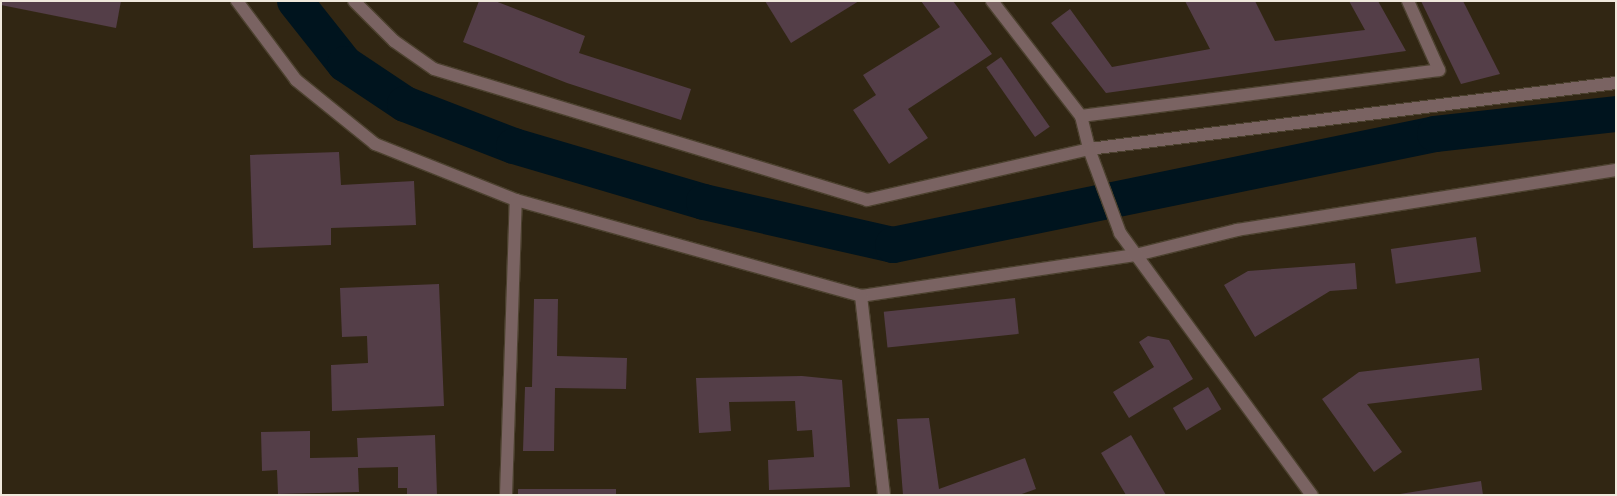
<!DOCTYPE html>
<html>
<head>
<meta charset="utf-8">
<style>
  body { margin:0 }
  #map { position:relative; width:1617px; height:496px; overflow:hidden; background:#312613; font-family:Rubik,sans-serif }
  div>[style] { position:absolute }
  .canal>* { height:36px; margin:-18px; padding:0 18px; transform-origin:18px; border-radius:18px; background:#00141e }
  .building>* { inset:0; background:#543e48; transform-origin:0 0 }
  .roads { filter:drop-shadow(1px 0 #4c412f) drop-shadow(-1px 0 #4c412f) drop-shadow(0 1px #4c412f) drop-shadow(0 -1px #4c412f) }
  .minor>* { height:12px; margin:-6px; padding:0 6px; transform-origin:6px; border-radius:6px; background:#7a6362 }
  span { translate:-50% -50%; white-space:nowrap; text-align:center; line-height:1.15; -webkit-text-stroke:4.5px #151008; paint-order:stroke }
  .frame { position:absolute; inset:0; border:2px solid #efe8dc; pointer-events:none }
</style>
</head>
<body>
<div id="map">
  <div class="canal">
    <i style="left:295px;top:1px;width:80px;rotate:51.6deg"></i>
    <i style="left:345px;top:64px;width:72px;rotate:33.7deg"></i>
    <i style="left:405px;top:104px;width:117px;rotate:21.1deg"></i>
    <i style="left:514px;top:146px;width:198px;rotate:16.4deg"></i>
    <i style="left:704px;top:202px;width:194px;rotate:12.8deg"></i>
    <i style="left:893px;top:245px;width:553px;rotate:-11.57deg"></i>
    <i style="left:1435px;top:134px;width:182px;rotate:-6.3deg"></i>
  </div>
  <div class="building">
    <i style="clip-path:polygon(1px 1px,121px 1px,116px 28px,1px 5px)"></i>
    <i style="clip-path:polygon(479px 1px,495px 1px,585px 36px,579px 53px,691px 89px,681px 120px,567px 83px,463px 42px)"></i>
    <i style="clip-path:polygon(765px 1px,859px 1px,791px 43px)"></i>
    <i style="clip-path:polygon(921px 1px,953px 1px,992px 54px,908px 109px,928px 138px,889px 164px,853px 110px,876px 95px,863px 75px,940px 27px)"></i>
    <i style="clip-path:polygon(1185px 1px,1255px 1px,1275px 41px,1365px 30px,1349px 1px,1378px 1px,1406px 51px,1106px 93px,1051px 23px,1070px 9px,1112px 67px,1210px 49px)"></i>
    <i style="clip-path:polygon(1421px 1px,1463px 1px,1500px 74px,1461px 84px)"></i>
    <i style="left:1001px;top:57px;width:85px;height:18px;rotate:55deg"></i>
    <i style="clip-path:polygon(339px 152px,341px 185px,414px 181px,416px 225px,331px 228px,331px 245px,253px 248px,250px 155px)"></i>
    <i style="left:1476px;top:237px;width:35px;height:86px;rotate:82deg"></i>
    <i style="clip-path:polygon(1355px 263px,1357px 289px,1330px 291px,1255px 337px,1224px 285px,1248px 271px)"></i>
    <i style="clip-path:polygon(439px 284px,444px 406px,332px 411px,331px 365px,368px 363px,367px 336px,342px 337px,340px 288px)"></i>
    <i style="left:1015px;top:298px;width:36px;height:132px;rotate:84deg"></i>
    <i style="clip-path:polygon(534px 299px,558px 299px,557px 356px,627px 358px,626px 389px,555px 388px,554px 451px,523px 451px,525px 387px,532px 387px)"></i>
    <i style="clip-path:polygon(1148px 336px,1169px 340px,1193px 379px,1129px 418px,1113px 392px,1154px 367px,1139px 342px)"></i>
    <i style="clip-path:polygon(1479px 358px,1482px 390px,1367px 404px,1402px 452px,1374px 472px,1322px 399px,1359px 372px)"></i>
    <i style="clip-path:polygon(802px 376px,842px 380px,850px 487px,769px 490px,768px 460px,814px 457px,812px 430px,797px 431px,795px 401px,729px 402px,731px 431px,699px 433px,696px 378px)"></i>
    <i style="left:1208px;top:387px;width:26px;height:41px;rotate:59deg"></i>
    <i style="clip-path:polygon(929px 418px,939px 489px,1025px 458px,1036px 489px,1019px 495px,903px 495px,897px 419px)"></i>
    <i style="clip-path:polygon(310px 431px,310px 458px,358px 457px,357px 438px,435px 435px,437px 495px,407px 495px,407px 488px,398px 488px,398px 467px,358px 468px,359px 492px,278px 494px,277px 470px,262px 471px,261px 432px)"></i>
    <i style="clip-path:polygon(1131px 435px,1166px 495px,1126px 495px,1101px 453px)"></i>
    <i style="clip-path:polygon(1481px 481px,1483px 495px,1400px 495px,1400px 494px)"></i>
    <i style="left:518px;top:489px;width:98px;height:6px"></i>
  </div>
  <div class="roads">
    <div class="minor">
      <i style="left:237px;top:1px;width:99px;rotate:53.2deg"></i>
      <i style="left:296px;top:80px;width:102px;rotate:39deg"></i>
      <i style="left:375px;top:144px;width:152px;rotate:21.7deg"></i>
      <i style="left:516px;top:200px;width:358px;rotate:15.5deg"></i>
      <i style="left:861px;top:296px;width:278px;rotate:-8.5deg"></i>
      <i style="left:1136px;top:255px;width:104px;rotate:-13.9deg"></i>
      <i style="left:1237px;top:230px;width:384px;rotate:-9deg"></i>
      <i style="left:354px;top:1px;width:57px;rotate:45deg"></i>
      <i style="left:394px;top:41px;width:49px;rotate:35deg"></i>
      <i style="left:434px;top:69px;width:452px;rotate:16.8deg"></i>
      <i style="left:867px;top:200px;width:228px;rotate:-12.9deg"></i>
      <i style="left:1089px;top:149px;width:531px;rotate:-7.14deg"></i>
      <i style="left:992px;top:1px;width:145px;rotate:52.3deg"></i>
      <i style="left:1081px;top:116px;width:34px;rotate:76deg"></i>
      <i style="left:1089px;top:149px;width:90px;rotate:69.7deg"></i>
      <i style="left:1120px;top:233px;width:325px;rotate:53.8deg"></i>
      <i style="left:1081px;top:116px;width:361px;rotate:-7.3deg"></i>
      <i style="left:1439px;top:70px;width:76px;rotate:-114.2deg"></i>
      <i style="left:861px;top:296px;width:200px;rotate:83.4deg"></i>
      <i style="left:506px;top:495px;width:295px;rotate:-88.1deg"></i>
    </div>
  </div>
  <div class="frame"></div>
</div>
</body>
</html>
